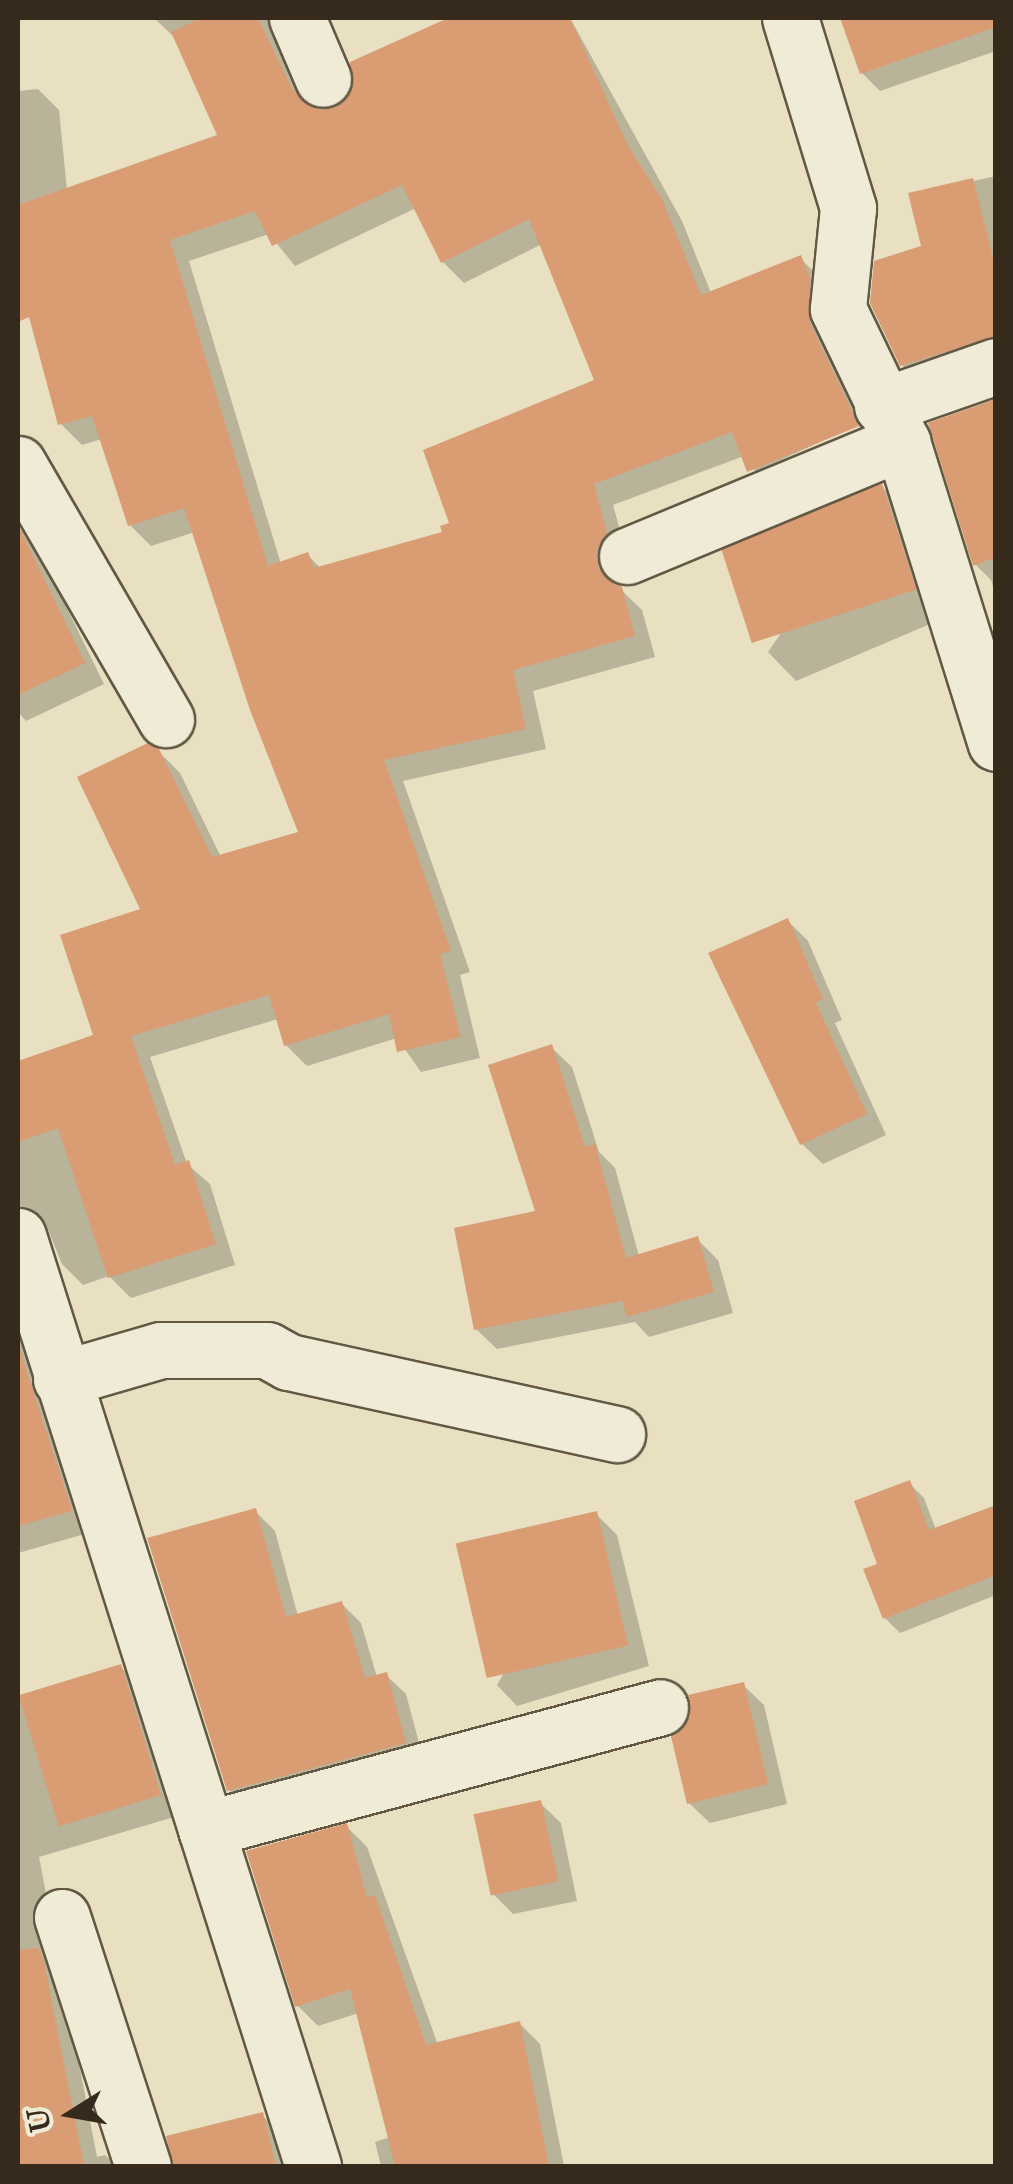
<!DOCTYPE html>
<html>
<head>
<meta charset="utf-8">
<style>
  body { margin:0 }
  #map { position:relative; width:1013px; height:2184px; overflow:hidden; background:#e8e0c1; font-family:"IM FELL Double Pica",serif }
  div>[style] { position:absolute }
  .shadow>* { inset:0; background:#0003 }
  .building>* { inset:0; background:#d99c73; transform-origin:0 0 }
  .roads { filter:drop-shadow(2px 0 #625844) drop-shadow(-2px 0 #625844) drop-shadow(0 2px #625844) drop-shadow(0 -2px #625844) }
  .street>* { height:55px; margin:-27.5px; padding:0 27.5px; transform-origin:27.5px; border-radius:27.5px; background:#f0ebd7 }
  span { translate:-50% -50%; white-space:nowrap; text-align:center; line-height:1.15; -webkit-text-stroke:8px #f0ebd7; paint-order:stroke }
  .frame { position:absolute; inset:0; border:20px solid #352a1b; pointer-events:none }
  .north { position:absolute; left:20px; top:2064px; width:100px; height:100px; -webkit-text-stroke:8px #f0ebd7; paint-order:stroke; rotate:259deg; font-size:28px; font-weight:700; line-height:40px; text-align:center; color:#352a1b }
  .north::after { content:''; display:block; margin:auto; width:35px; height:45px; background:#352a1b; clip-path:polygon(50% 0,100% 100%,50% 72%,0 100%) }
</style>
</head>
<body>
<div id="map">
  <div class="shadow">
    <i style="clip-path:polygon(evenodd,154px 18px,267px 18px,310px 108px,335px 111px,356px 84px,353px 64px,454px 18px,570px 18px,682px 221px,711px 293px,800px 258px,821px 279px,865px 421px,757px 471px,868px 425px,878px 447px,771px 492px,744px 456px,613px 505px,627px 555px,616px 573px,618px 587px,642px 610px,655px 657px,533px 691px,546px 749px,403px 781px,470px 972px,460px 975px,480px 1058px,421px 1072px,397px 1038px,307px 1066px,286px 1045px,278px 1019px,150px 1057px,187px 1164px,210px 1184px,235px 1265px,131px 1298px,109px 1276px,83px 1285px,62px 1264px,48px 1230px,32px 1226px,18px 1235px,18px 1064px,96px 1036px,144px 911px,158px 751px,180px 773px,221px 857px,301px 833px,195px 532px,151px 546px,130px 525px,102px 439px,82px 445px,61px 424px,18px 265px,18px 91px,38px 89px,59px 110px,67px 190px,220px 137px,175px 38px,154px 18px,416px 208px,443px 262px,464px 283px,542px 244px,598px 381px,446px 534px,321px 569px,308px 555px,281px 564px,189px 261px,269px 234px,295px 266px,416px 208px)"></i>
    <i style="clip-path:polygon(843px 18px,992px 18px,996px 51px,880px 91px,862px 73px)"></i>
    <i style="clip-path:polygon(996px 176px,996px 358px,922px 384px,902px 365px,924px 248px,911px 195px)"></i>
    <i style="clip-path:polygon(996px 399px,996px 597px,991px 580px,976px 565px,931px 425px)"></i>
    <i style="clip-path:polygon(882px 487px,910px 515px,942px 619px,796px 681px,768px 652px)"></i>
    <i style="clip-path:polygon(18px 527px,36px 545px,104px 684px,26px 721px,18px 712px)"></i>
    <i style="clip-path:polygon(788px 921px,808px 941px,842px 1020px,835px 1023px,886px 1135px,823px 1164px,802px 1144px)"></i>
    <i style="clip-path:polygon(551px 1047px,572px 1067px,599px 1152px,615px 1168px,639px 1256px,697px 1239px,718px 1260px,733px 1313px,649px 1337px,635px 1322px,497px 1349px,476px 1329px,538px 1213px)"></i>
    <i style="clip-path:polygon(18px 1297px,92px 1532px,18px 1553px)"></i>
    <i style="clip-path:polygon(909px 1483px,924px 1498px,936px 1530px,996px 1507px,996px 1595px,900px 1633px,885px 1618px,880px 1565px)"></i>
    <i style="clip-path:polygon(255px 1511px,275px 1531px,298px 1616px,341px 1603px,361px 1623px,377px 1677px,386px 1675px,406px 1694px,424px 1762px,249px 1809px,229px 1790px)"></i>
    <i style="clip-path:polygon(596px 1514px,617px 1535px,649px 1666px,517px 1706px,497px 1685px)"></i>
    <i style="clip-path:polygon(120px 1666px,141px 1687px,181px 1815px,39px 1857px,97px 2157px,105px 2155px,117px 2166px,18px 2166px,18px 1696px)"></i>
    <i style="clip-path:polygon(743px 1685px,764px 1705px,787px 1804px,710px 1823px,689px 1803px)"></i>
    <i style="clip-path:polygon(540px 1803px,561px 1823px,577px 1901px,513px 1914px,493px 1894px)"></i>
    <i style="clip-path:polygon(346px 1826px,367px 1847px,438px 2045px,519px 2023px,540px 2044px,564px 2166px,381px 2166px,375px 2142px,390px 2137px,359px 2013px,318px 2026px,298px 2006px)"></i>
    <i style="clip-path:polygon(262px 2115px,283px 2136px,290px 2166px,174px 2166px,169px 2138px)"></i>
  </div>
  <div class="building">
    <i style="clip-path:polygon(evenodd,201px 18px,258px 18px,292px 89px,320px 110px,348px 97px,350px 62px,448px 18px,570px 18px,628px 146px,661px 197px,701px 295px,801px 255px,810px 278px,810px 323px,859px 426px,747px 472px,732px 432px,594px 484px,607px 533px,596px 551px,598px 567px,622px 587px,635px 636px,513px 670px,526px 729px,384px 760px,451px 951px,440px 954px,461px 1037px,397px 1052px,389px 1014px,284px 1046px,269px 995px,131px 1036px,175px 1165px,189px 1160px,216px 1244px,108px 1278px,58px 1128px,18px 1142px,18px 1061px,93px 1035px,60px 935px,140px 909px,77px 777px,148px 743px,159px 749px,212px 857px,298px 832px,250px 710px,184px 508px,128px 526px,92px 416px,58px 425px,29px 317px,18px 322px,18px 205px,217px 135px,171px 32px,201px 18px,402px 185px,441px 263px,529px 219px,594px 380px,423px 450px,449px 523px,440px 526px,442px 532px,314px 568px,308px 552px,268px 566px,170px 240px,255px 211px,272px 246px,402px 185px)"></i>
    <i style="clip-path:polygon(840px 18px,996px 18px,996px 27px,860px 74px)"></i>
    <i style="clip-path:polygon(973px 178px,996px 270px,996px 336px,900px 366px,870px 303px,874px 261px,921px 246px,908px 193px)"></i>
    <i style="clip-path:polygon(996px 399px,996px 557px,973px 566px,928px 423px)"></i>
    <i style="left:882px;top:484px;width:111px;height:173px;rotate:72deg"></i>
    <i style="clip-path:polygon(18px 525px,85px 663px,18px 695px)"></i>
    <i style="clip-path:polygon(788px 918px,823px 999px,816px 1003px,867px 1114px,800px 1145px,708px 953px)"></i>
    <i style="clip-path:polygon(552px 1044px,585px 1147px,595px 1144px,626px 1258px,698px 1236px,714px 1292px,627px 1317px,622px 1301px,474px 1330px,454px 1228px,535px 1211px,488px 1065px)"></i>
    <i style="clip-path:polygon(18px 1344px,72px 1511px,18px 1526px)"></i>
    <i style="clip-path:polygon(910px 1480px,929px 1530px,996px 1505px,996px 1575px,883px 1619px,863px 1569px,877px 1564px,854px 1501px)"></i>
    <i style="clip-path:polygon(256px 1508px,286px 1617px,342px 1601px,365px 1678px,387px 1672px,406px 1743px,227px 1791px,147px 1538px)"></i>
    <i style="left:597px;top:1511px;width:138px;height:145px;rotate:77deg"></i>
    <i style="left:121px;top:1664px;width:137px;height:107px;rotate:73deg"></i>
    <i style="clip-path:polygon(744px 1682px,768px 1784px,687px 1804px,671px 1736px,690px 1716px,688px 1695px)"></i>
    <i style="left:541px;top:1800px;width:83px;height:69px;rotate:78deg"></i>
    <i style="clip-path:polygon(347px 1823px,367px 1898px,375px 1895px,426px 2045px,520px 2021px,549px 2166px,395px 2166px,350px 1989px,295px 2007px,246px 1851px)"></i>
    <i style="clip-path:polygon(39px 1948px,44px 1962px,84px 2166px,18px 2166px,18px 1950px)"></i>
    <i style="clip-path:polygon(263px 2112px,276px 2166px,173px 2166px,166px 2136px)"></i>
  </div>
  <div class="roads">
    <div class="street">
      <i style="left:297px;top:18px;width:66px;rotate:66.9deg"></i>
      <i style="left:790px;top:18px;width:199px;rotate:73deg"></i>
      <i style="left:848px;top:208px;width:101px;rotate:95.7deg"></i>
      <i style="left:838px;top:309px;width:148px;rotate:64.3deg"></i>
      <i style="left:902px;top:442px;width:315px;rotate:72.7deg"></i>
      <i style="left:882px;top:406px;width:121px;rotate:-19.3deg"></i>
      <i style="left:18px;top:464px;width:295px;rotate:59.9deg"></i>
      <i style="left:627px;top:556px;width:298px;rotate:-22.5deg"></i>
      <i style="left:18px;top:1236px;width:976px;rotate:72.4deg"></i>
      <i style="left:61px;top:1379px;width:104px;rotate:-16.2deg"></i>
      <i style="left:161px;top:1350px;width:106px"></i>
      <i style="left:267px;top:1350px;width:25px;rotate:29deg"></i>
      <i style="left:289px;top:1362px;width:336px;rotate:12.4deg"></i>
      <i style="left:206px;top:1829px;width:470px;rotate:-15deg"></i>
      <i style="left:62px;top:1917px;width:262px;rotate:72deg"></i>
    </div>
  </div>
  <div class="frame"></div>
  <div class="north">U</div>
</div>
</body>
</html>
